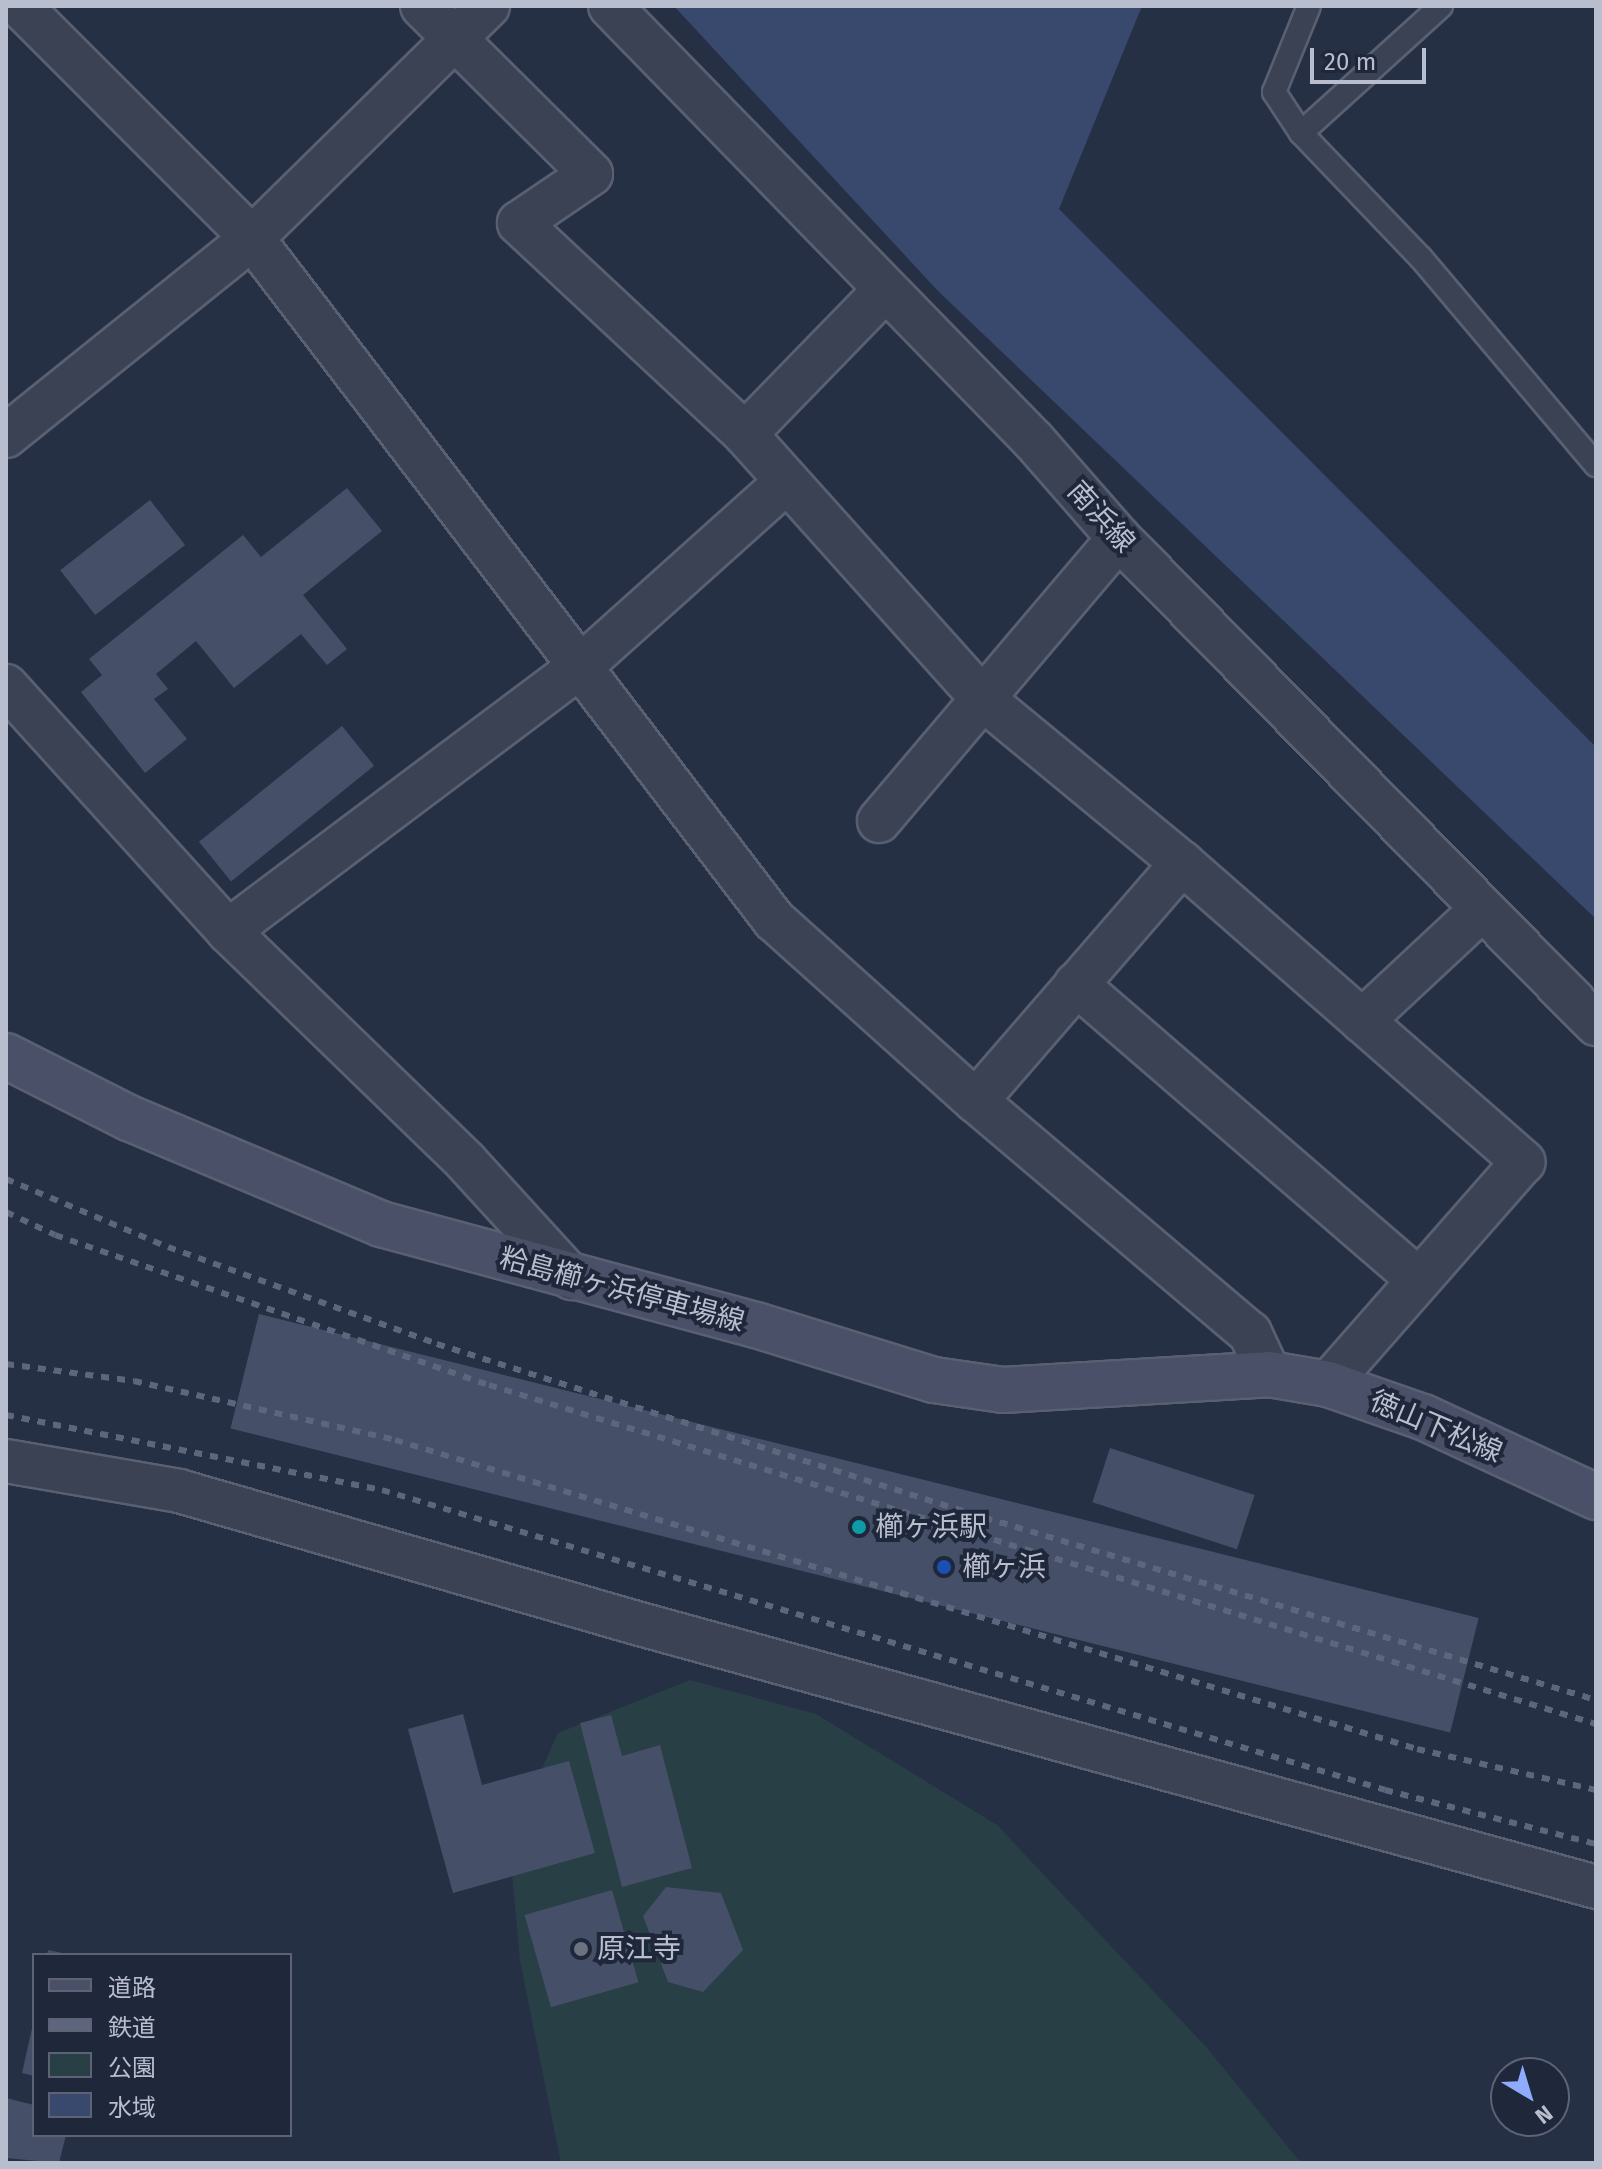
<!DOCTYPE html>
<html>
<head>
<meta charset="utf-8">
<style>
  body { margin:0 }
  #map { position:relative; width:1602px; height:2169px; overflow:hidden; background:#263045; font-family:"Fira Sans","Noto Sans JP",sans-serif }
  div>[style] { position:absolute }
  .green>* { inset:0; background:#283f46 }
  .water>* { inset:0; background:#39496d }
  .building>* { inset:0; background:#454f67; transform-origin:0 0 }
  .roads { filter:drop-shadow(2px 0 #596072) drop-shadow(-2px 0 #596072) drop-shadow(0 2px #596072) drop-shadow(0 -2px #596072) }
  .service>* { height:22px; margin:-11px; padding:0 11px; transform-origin:11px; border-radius:11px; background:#3b4254 }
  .minor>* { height:42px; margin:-21px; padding:0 21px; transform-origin:21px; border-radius:21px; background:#3b4254 }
  .secondary>* { height:44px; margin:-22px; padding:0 22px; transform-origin:22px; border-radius:22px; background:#495068 }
  .rail>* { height:6px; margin-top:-3px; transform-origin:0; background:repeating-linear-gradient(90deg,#5d667c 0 8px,transparent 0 16px) }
  .dots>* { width:22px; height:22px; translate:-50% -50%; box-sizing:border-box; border:4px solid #1f273a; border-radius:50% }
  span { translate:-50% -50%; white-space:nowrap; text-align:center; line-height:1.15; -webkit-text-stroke:8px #1f273a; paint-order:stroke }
  .street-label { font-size:28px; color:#b9bece }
  .poi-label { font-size:28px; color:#b9bece }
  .left { translate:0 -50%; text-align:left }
  .frame { position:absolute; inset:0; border:8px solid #b9bece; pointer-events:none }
  .legend { position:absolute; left:32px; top:1953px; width:260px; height:184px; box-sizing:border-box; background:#1f273a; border:2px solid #5d6375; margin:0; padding:10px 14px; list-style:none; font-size:24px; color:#b9bece }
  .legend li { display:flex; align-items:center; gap:16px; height:40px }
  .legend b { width:40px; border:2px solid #5d6375 }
  .north { position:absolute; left:1490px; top:2057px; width:80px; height:80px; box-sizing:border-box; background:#1f273a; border:2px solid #5d6375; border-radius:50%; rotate:142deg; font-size:22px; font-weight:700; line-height:32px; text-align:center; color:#b9bece }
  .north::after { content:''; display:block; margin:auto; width:28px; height:36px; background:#8eabfd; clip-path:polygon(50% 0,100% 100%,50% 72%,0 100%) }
  .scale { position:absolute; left:1310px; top:48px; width:116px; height:36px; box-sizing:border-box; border:4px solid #b9bece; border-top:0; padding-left:10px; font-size:24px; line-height:28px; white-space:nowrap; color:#b9bece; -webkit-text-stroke:6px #1f273a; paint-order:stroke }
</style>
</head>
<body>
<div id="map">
  <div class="green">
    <i style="clip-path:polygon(690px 1680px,816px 1714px,997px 1825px,1207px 2048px,1301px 2163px,561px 2163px,520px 1961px,509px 1841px,558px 1733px)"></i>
  </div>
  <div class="water">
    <i style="clip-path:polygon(674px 6px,1142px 6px,1059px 209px,1596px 747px,1596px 919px,938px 291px)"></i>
  </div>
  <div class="building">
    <i style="clip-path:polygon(347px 488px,382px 531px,303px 595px,347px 649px,327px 665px,301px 634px,234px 688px,196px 641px,156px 674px,168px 689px,154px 699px,187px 739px,145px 773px,81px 692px,102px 675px,89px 659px,243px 535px,261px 557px)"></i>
    <i style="left:150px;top:500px;width:57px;height:114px;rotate:52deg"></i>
    <i style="left:342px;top:726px;width:51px;height:184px;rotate:51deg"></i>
    <i style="left:259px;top:1314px;width:1257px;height:118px;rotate:14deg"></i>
    <i style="left:1110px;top:1448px;width:152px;height:57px;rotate:18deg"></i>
    <i style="clip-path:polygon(463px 1714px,482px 1785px,569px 1761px,595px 1853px,453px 1893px,408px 1729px)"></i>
    <i style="clip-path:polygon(611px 1715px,622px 1756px,660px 1745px,692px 1868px,622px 1887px,580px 1723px)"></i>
    <i style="clip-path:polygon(666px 1887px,721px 1893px,743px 1950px,703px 1992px,668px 1982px,643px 1916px)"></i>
    <i style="left:612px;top:1890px;width:96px;height:91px;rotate:74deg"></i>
    <i style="clip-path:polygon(48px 1950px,67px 1954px,66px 1955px,47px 1955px)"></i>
    <i style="clip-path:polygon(33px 2024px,34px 2024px,34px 2076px,22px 2073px)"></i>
    <i style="clip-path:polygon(6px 2098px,34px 2105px,34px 2135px,66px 2135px,59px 2163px,6px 2158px)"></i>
  </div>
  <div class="roads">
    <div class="service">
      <i style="left:1309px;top:6px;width:93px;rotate:112.1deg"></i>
      <i style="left:1274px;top:92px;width:49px;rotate:56.6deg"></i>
      <i style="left:1301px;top:133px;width:173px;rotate:46.2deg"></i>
      <i style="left:1421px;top:258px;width:271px;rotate:49.8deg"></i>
      <i style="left:1301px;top:133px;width:189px;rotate:-42.2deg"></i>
    </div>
    <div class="minor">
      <i style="left:20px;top:6px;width:328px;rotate:45deg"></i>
      <i style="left:252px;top:238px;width:859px;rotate:52.57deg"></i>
      <i style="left:774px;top:920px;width:271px;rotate:41.9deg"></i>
      <i style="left:976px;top:1101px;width:359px;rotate:40.3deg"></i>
      <i style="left:1250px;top:1333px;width:45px;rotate:65.1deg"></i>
      <i style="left:422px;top:6px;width:238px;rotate:44.8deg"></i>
      <i style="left:591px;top:174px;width:87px;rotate:145.8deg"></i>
      <i style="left:519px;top:223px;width:309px;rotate:43deg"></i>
      <i style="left:745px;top:434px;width:356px;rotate:48.1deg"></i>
      <i style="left:983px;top:699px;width:258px;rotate:39.5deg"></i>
      <i style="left:1182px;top:863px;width:454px;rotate:41.2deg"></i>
      <i style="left:1523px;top:1162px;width:295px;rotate:131.3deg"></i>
      <i style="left:610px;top:6px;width:607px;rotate:45.73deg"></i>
      <i style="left:1034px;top:441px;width:129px;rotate:48.8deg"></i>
      <i style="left:1119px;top:538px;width:681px;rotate:45.54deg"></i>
      <i style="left:745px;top:434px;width:199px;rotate:-45.8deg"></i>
      <i style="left:6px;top:436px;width:316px;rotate:-38.8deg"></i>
      <i style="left:252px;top:238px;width:331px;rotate:-44.5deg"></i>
      <i style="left:6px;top:686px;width:331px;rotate:47.8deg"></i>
      <i style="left:228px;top:931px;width:333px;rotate:44.1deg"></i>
      <i style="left:467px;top:1163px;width:156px;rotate:47.6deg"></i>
      <i style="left:879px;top:821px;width:371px;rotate:-49.7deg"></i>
      <i style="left:228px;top:931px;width:440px;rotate:-36.9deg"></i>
      <i style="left:580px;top:667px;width:278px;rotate:-41.9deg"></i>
      <i style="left:1076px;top:984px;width:452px;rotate:40.8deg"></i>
      <i style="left:1362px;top:1021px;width:164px;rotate:-43deg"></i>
      <i style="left:976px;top:1101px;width:315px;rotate:-49.1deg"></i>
      <i style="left:6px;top:1461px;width:176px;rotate:9.8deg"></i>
      <i style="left:179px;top:1491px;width:480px;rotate:16.1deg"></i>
      <i style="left:640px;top:1624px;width:992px;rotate:15.38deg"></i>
    </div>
    <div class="secondary">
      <i style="left:6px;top:1056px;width:138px;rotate:26.8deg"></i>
      <i style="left:129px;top:1118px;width:273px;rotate:22.8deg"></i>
      <i style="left:381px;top:1224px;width:388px;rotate:15.1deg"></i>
      <i style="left:756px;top:1325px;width:186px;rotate:17.2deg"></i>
      <i style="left:934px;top:1380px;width:70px;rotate:8.2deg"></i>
      <i style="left:1003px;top:1390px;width:266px;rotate:-3.4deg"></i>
      <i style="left:1269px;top:1374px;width:60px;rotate:9.6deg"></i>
      <i style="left:1328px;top:1384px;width:101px;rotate:19.2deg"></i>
      <i style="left:1423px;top:1417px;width:191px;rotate:24.8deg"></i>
    </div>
  </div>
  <div class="rail">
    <i style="left:6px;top:1179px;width:176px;rotate:22.8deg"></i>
    <i style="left:168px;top:1247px;width:286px;rotate:19.8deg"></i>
    <i style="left:437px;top:1344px;width:558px;rotate:17.62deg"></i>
    <i style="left:969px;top:1513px;width:654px;rotate:16.61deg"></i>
    <i style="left:6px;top:1212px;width:54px;rotate:25.1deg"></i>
    <i style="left:55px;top:1235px;width:459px;rotate:19.1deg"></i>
    <i style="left:489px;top:1385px;width:1158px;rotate:17.03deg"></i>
    <i style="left:6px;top:1364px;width:129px;rotate:7.6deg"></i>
    <i style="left:134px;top:1381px;width:268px;rotate:12.7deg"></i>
    <i style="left:395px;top:1440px;width:1068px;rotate:16.82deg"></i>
    <i style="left:1417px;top:1749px;width:184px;rotate:12.9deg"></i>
    <i style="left:6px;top:1415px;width:383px;rotate:11.3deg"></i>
    <i style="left:382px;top:1490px;width:1047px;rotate:16.65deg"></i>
    <i style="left:1385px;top:1790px;width:218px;rotate:14.4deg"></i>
  </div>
  <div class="dots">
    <i style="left:859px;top:1527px;background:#0f9aa8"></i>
    <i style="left:944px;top:1567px;background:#1a4fb4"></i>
    <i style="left:581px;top:1949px;background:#6b7280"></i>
  </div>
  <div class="street-label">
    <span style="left:1101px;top:517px;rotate:48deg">南浜線</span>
    <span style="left:622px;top:1290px;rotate:15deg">粭島櫛ヶ浜停車場線</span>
    <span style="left:1436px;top:1427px;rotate:23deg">徳山下松線</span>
  </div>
  <div class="poi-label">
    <span class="left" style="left:875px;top:1527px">櫛ヶ浜駅</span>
    <span class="left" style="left:962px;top:1567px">櫛ヶ浜</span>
    <span class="left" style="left:597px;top:1949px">原江寺</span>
  </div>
  <div class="frame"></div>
  <ul class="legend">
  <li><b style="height:10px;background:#495068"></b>道路</li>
  <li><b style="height:10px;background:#5d667c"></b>鉄道</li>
  <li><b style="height:22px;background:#283f46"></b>公園</li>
  <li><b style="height:22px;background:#39496d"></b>水域</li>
  </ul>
  <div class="north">N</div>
  <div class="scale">20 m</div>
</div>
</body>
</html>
